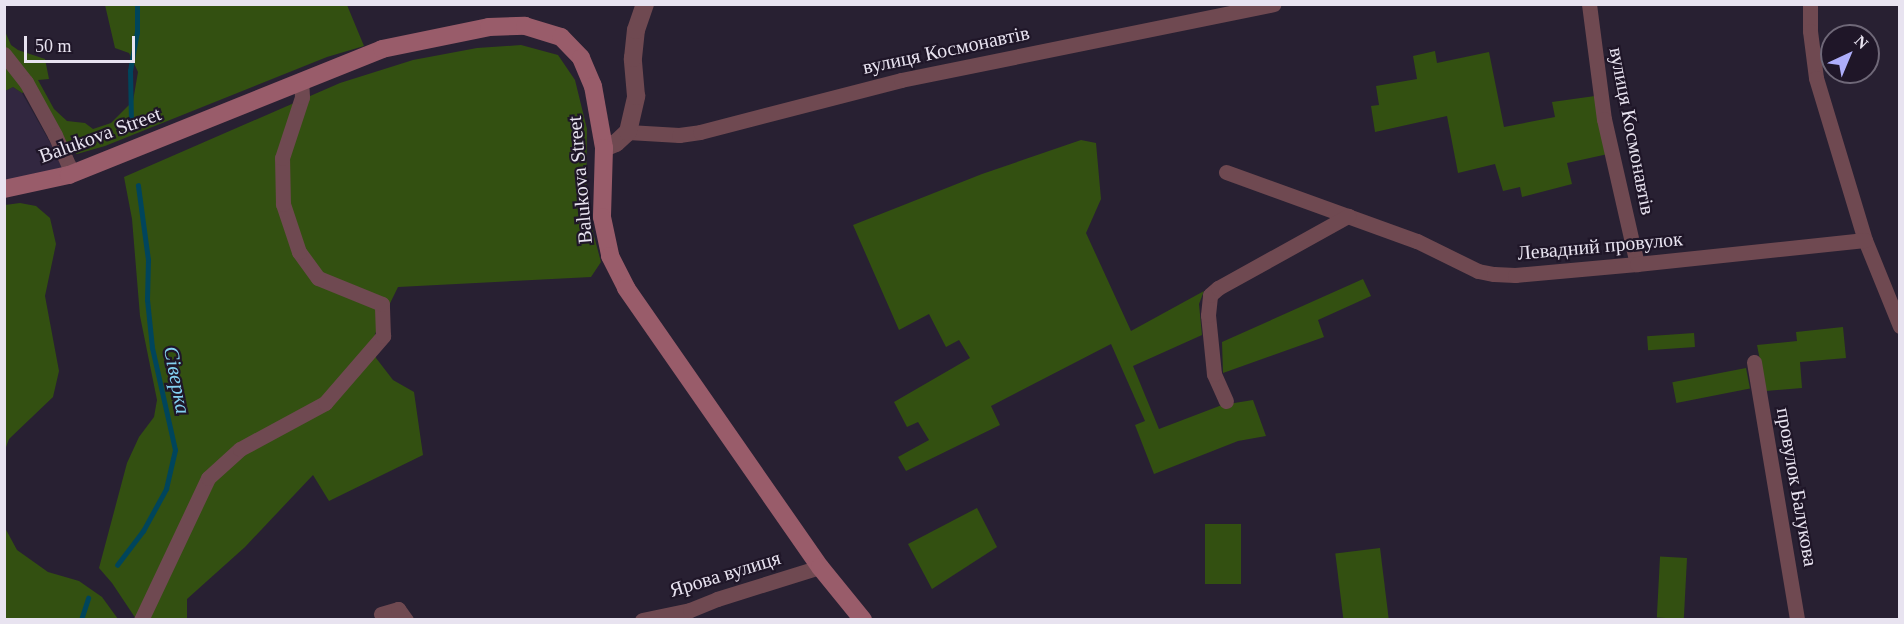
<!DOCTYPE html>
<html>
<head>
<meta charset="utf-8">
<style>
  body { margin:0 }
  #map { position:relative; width:1904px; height:624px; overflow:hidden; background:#282032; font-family:"Times New Roman",serif }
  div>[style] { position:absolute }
  .built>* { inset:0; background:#322740 }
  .green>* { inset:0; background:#335011; transform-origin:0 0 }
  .stream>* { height:4.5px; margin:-2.25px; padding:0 2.25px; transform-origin:2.25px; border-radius:2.25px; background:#00455c }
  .minor>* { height:15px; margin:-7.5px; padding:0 7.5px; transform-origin:7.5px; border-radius:7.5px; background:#6f4951 }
  .tertiary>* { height:18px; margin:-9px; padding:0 9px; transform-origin:9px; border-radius:9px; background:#6f4951 }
  .secondary>* { height:18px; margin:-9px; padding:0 9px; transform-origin:9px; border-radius:9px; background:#995c6a }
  span { translate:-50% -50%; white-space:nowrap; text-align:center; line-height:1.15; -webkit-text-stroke:4.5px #1f1628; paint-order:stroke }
  .street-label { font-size:20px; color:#e8e3f0 }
  .water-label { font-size:21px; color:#83d1f2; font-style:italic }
  .frame { position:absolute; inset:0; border:6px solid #e8e3f0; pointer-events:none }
  .north { position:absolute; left:1820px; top:24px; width:60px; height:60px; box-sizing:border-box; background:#1f1628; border:2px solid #6f6878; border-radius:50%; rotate:44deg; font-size:16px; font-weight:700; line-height:24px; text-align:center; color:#e8e3f0 }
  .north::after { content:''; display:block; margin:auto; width:21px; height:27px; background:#aeaefb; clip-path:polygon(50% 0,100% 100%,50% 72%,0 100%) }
  .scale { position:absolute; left:24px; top:36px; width:111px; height:27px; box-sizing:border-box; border:3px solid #e8e3f0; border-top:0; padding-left:8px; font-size:18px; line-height:21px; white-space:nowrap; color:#e8e3f0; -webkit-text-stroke:4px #1f1628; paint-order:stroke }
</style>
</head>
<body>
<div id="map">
  <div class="built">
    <i style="clip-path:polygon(13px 87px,22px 93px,64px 167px,5px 182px,5px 91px)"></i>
  </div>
  <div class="green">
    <i style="clip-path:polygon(105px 5px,347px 5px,364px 46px,327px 57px,105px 146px,77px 154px,67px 147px,34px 88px,22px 93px,13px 87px,5px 91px,4px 29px,11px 45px,18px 50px,45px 59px,49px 79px,38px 80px,54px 109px,67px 121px,85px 123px,93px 129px,111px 123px,133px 101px,138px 72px,129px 53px,115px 48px)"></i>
    <i style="clip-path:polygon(521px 45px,558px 55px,575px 80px,587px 129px,586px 206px,601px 262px,591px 277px,398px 287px,375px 334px,376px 358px,393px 380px,414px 392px,423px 455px,329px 501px,313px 475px,245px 547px,187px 599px,187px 619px,136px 619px,112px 583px,99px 568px,127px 463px,139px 437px,154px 417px,157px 400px,140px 316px,132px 219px,124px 177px,340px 83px,413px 60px,477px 48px)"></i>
    <i style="clip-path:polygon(1435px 51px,1437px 63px,1489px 52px,1504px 127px,1555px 117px,1552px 102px,1595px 96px,1608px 154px,1567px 163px,1572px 184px,1522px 197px,1520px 187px,1503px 191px,1495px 164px,1458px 173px,1447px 116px,1375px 132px,1371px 106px,1379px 105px,1376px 86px,1417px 79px,1413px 56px)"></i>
    <i style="clip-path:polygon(1081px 140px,1096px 143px,1101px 199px,1086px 233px,1131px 331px,1204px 291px,1199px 304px,1202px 335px,1133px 366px,1159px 429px,1222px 405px,1253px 400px,1266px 436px,1238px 441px,1154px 474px,1135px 425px,1145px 421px,1111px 344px,991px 406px,1000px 425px,906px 471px,898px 457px,929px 440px,918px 422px,907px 427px,894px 402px,970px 358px,959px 340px,946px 347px,929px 314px,899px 330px,853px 225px,982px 174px)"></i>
    <i style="clip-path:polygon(20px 203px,36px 206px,50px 218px,56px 244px,45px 296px,59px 371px,53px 397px,9px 439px,5px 450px,5px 205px)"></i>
    <i style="clip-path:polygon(1363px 279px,1371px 296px,1318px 320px,1324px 337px,1223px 373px,1222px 342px)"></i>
    <i style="clip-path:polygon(1843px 327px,1846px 358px,1800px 362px,1802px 388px,1766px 391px,1757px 345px,1797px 341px,1796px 332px)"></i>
    <i style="left:1694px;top:333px;width:14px;height:47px;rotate:86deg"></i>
    <i style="left:1746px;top:368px;width:21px;height:75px;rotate:79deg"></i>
    <i style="clip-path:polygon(977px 508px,997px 547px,932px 589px,908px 544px)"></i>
    <i style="left:1205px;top:524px;width:36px;height:60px"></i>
    <i style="clip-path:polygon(4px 526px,17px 550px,48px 572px,79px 581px,102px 597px,118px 619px,5px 619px)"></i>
    <i style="left:1380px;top:548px;width:72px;height:45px;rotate:83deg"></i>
    <i style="left:1687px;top:558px;width:61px;height:27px;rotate:93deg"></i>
  </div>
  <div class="stream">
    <i style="left:131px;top:122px;width:51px;rotate:-91.1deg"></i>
    <i style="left:130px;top:71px;width:39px;rotate:-80deg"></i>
    <i style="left:137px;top:33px;width:29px;rotate:-90deg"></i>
    <i style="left:117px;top:565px;width:43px;rotate:-52.6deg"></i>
    <i style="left:143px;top:531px;width:48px;rotate:-61.3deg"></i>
    <i style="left:166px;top:489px;width:40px;rotate:-77deg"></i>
    <i style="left:175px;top:450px;width:105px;rotate:-102.7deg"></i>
    <i style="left:152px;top:348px;width:48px;rotate:-95.9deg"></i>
    <i style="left:147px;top:300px;width:40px;rotate:-88.6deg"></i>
    <i style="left:148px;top:260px;width:75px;rotate:-97.7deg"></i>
    <i style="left:81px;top:620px;width:23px;rotate:-72deg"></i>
  </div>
  <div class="minor">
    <i style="left:1589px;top:4px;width:116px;rotate:82.6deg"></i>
    <i style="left:1604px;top:119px;width:149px;rotate:77.2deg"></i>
    <i style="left:1810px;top:4px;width:27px;rotate:90deg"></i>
    <i style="left:1810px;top:31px;width:47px;rotate:82.7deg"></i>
    <i style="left:1816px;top:78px;width:169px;rotate:73.2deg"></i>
    <i style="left:1865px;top:240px;width:93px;rotate:67.9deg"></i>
    <i style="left:4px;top:54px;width:36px;rotate:52deg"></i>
    <i style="left:26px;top:82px;width:60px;rotate:61.3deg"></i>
    <i style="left:55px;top:135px;width:34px;rotate:66deg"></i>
    <i style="left:69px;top:166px;width:9px;rotate:90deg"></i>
    <i style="left:628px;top:132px;width:51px;rotate:3.4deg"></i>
    <i style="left:679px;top:135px;width:21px;rotate:-8deg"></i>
    <i style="left:700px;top:132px;width:208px;rotate:-14.5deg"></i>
    <i style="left:901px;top:80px;width:380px;rotate:-11.5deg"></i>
    <i style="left:1226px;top:172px;width:203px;rotate:19.9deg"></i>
    <i style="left:1417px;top:241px;width:68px;rotate:26.2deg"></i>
    <i style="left:1478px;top:271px;width:16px;rotate:11deg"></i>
    <i style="left:1494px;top:274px;width:21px;rotate:3deg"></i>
    <i style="left:1515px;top:275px;width:122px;rotate:-5.2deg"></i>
    <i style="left:1637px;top:264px;width:229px;rotate:-6deg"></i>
    <i style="left:1754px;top:362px;width:262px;rotate:80.5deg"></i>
    <i style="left:1226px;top:401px;width:30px;rotate:-114deg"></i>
    <i style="left:1214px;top:374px;width:59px;rotate:-95.8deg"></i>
    <i style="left:1208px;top:315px;width:20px;rotate:-84deg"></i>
    <i style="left:1210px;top:295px;width:11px;rotate:-41deg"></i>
    <i style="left:1218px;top:288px;width:149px;rotate:-29deg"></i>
    <i style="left:381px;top:614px;width:18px;rotate:-16deg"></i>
    <i style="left:398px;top:609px;width:14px;rotate:54deg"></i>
    <i style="left:141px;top:620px;width:157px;rotate:-64.7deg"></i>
    <i style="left:208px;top:478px;width:43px;rotate:-42.2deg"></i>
    <i style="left:240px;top:449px;width:97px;rotate:-28.4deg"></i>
    <i style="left:325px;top:403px;width:89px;rotate:-49.1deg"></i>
    <i style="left:383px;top:336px;width:32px;rotate:-92deg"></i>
    <i style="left:382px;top:304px;width:69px;rotate:-157.9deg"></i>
    <i style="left:318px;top:278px;width:32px;rotate:-126deg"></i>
    <i style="left:299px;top:252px;width:51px;rotate:-108.4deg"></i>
    <i style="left:283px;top:204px;width:46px;rotate:-91.2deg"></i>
    <i style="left:282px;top:158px;width:64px;rotate:-71.8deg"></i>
    <i style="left:302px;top:97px;width:17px;rotate:-93deg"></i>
    <i style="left:642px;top:620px;width:49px;rotate:-11.8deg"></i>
    <i style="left:690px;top:610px;width:29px;rotate:-22deg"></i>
    <i style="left:717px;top:599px;width:108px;rotate:-17.3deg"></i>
  </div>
  <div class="tertiary">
    <i style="left:604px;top:148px;width:13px;rotate:-23deg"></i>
    <i style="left:616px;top:143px;width:16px;rotate:-43deg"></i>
    <i style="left:628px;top:132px;width:37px;rotate:-77deg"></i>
    <i style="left:636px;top:96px;width:38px;rotate:-95deg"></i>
    <i style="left:633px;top:58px;width:28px;rotate:-84deg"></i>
    <i style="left:636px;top:30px;width:28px;rotate:-71deg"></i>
  </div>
  <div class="secondary">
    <i style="left:4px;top:189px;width:66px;rotate:-12.2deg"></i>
    <i style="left:69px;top:175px;width:337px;rotate:-21.9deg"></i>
    <i style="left:382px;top:49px;width:109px;rotate:-11.6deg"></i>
    <i style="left:489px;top:27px;width:36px;rotate:-2deg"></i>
    <i style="left:525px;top:26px;width:38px;rotate:17deg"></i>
    <i style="left:561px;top:37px;width:29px;rotate:46deg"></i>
    <i style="left:581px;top:58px;width:30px;rotate:67deg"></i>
    <i style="left:593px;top:86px;width:63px;rotate:79.9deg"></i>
    <i style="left:604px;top:148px;width:69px;rotate:91.7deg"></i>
    <i style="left:602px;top:217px;width:40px;rotate:78deg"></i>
    <i style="left:610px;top:256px;width:36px;rotate:63deg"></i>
    <i style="left:626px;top:288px;width:340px;rotate:55.2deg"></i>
    <i style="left:820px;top:567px;width:68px;rotate:50.9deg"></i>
  </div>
  <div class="street-label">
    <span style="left:946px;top:50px;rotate:-12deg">вулиця Космонавтів</span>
    <span style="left:1632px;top:131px;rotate:79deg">вулиця Космонавтів</span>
    <span style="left:100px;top:135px;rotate:-20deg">Balukova Street</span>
    <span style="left:580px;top:180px;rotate:-95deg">Balukova Street</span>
    <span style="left:1600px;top:246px;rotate:-5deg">Левадний провулок</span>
    <span style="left:1797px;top:487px;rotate:80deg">провулок Балукова</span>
    <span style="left:725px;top:574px;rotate:-17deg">Ярова вулиця</span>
  </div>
  <div class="water-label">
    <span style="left:177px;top:380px;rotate:79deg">Сіверка</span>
  </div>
  <div class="frame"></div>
  <div class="north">N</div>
  <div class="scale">50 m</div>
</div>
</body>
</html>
